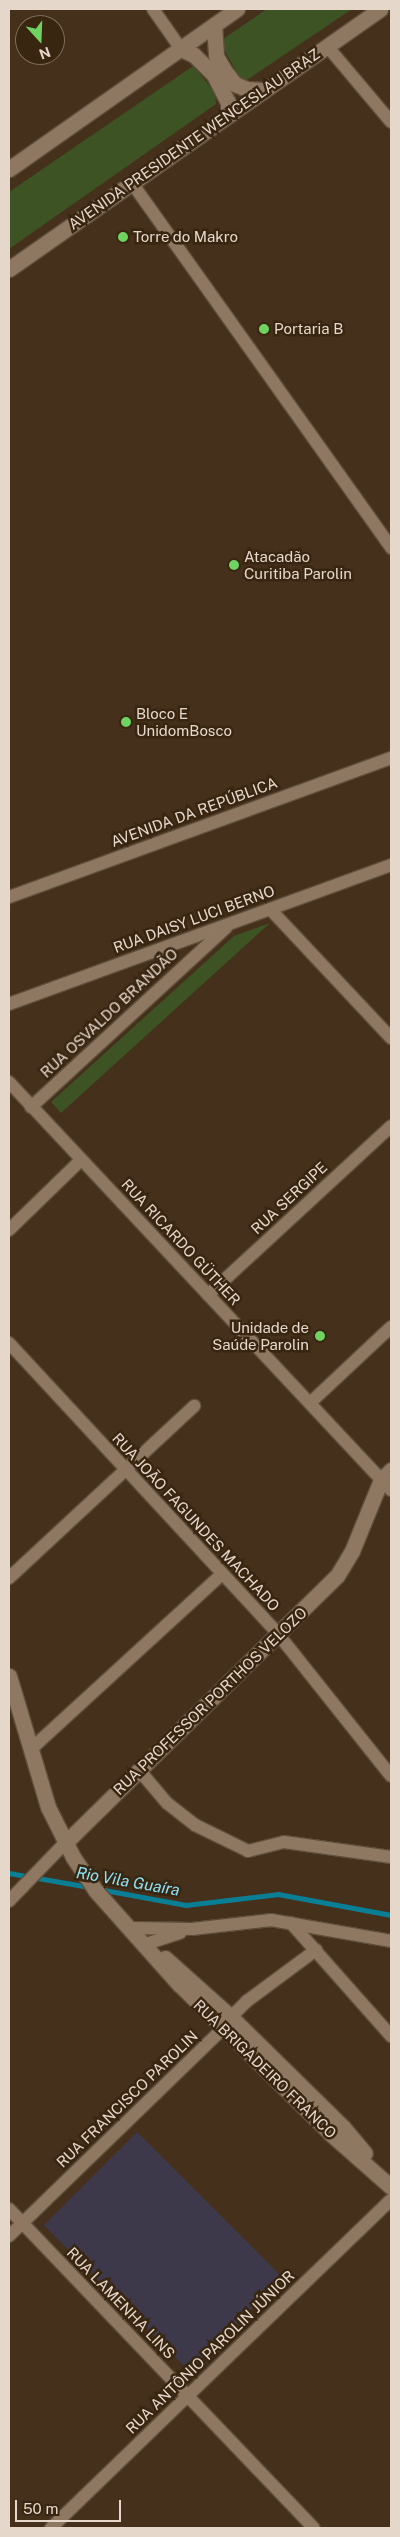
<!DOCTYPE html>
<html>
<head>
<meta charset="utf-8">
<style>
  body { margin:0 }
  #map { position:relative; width:400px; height:2537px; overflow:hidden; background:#44301b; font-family:"Public Sans",sans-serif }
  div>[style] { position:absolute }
  .education>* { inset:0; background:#3e394a; transform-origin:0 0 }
  .green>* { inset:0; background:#3d5323 }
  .stream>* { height:4.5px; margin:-2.25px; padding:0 2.25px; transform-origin:2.25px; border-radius:2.25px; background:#0a7e94 }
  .roads { filter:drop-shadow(1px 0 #5e4e3b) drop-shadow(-1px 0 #5e4e3b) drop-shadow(0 1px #5e4e3b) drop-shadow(0 -1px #5e4e3b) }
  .street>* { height:12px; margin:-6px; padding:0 6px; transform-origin:6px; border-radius:6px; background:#8e7861 }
  .secondary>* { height:15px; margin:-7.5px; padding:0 7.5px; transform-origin:7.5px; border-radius:7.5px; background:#8e7861 }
  .dots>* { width:14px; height:14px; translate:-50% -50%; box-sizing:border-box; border:2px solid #392611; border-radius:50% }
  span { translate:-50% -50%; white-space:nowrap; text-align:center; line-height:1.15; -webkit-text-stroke:5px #392611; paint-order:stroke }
  .street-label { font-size:15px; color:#e5d8cb }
  .poi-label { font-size:15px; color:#e5d8cb }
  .left { translate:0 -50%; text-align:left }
  .right { translate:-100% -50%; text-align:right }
  .water-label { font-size:16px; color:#8be2f9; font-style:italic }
  .frame { position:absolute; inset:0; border:10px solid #e5d8cb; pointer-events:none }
  .north { position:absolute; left:15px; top:15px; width:50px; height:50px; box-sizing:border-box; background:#392611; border:1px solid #7e6d5b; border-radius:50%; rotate:160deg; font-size:14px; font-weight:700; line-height:20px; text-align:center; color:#e5d8cb }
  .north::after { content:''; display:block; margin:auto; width:18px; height:22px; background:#6ed361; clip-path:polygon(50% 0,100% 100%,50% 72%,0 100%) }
  .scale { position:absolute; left:15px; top:2500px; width:106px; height:22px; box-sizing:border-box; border:2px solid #e5d8cb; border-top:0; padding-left:6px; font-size:15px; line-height:18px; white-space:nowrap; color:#e5d8cb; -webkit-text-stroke:4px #392611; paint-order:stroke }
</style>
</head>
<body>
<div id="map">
  <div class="education">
    <i style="left:137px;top:2132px;width:206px;height:132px;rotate:45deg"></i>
  </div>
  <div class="green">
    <i style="clip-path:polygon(267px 9px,352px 9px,247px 80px,240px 78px,221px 44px,223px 39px)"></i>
    <i style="clip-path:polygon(193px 66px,215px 92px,216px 104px,9px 249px,9px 192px)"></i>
    <i style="clip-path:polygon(270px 923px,61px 1113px,51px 1102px,234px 936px)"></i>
  </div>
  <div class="stream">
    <i style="left:9px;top:1873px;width:81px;rotate:9.9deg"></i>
    <i style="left:99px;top:1889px;width:88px;rotate:10.4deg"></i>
    <i style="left:186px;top:1905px;width:93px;rotate:-6.8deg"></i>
    <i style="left:278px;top:1894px;width:115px;rotate:10.5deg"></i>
  </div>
  <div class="roads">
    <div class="street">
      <i style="left:153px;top:9px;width:49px;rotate:55deg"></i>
      <i style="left:327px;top:46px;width:99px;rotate:49.9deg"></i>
      <i style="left:132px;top:183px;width:448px;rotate:54.6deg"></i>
      <i style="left:9px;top:897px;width:407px;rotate:-20deg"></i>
      <i style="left:270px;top:909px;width:177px;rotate:46.8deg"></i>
      <i style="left:9px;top:1004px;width:407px;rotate:-20deg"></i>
      <i style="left:9px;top:1082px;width:559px;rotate:46.89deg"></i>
      <i style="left:31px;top:1107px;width:265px;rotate:-42.6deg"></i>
      <i style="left:9px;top:1230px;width:100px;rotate:-44.2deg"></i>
      <i style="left:208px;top:1295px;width:249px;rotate:-42.7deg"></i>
      <i style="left:9px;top:1343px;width:396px;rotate:47.2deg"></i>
      <i style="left:278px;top:1634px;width:181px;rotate:51.5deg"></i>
      <i style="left:310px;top:1403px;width:111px;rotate:-43.2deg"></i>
      <i style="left:9px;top:1578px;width:253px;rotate:-42.9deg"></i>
      <i style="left:30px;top:1750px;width:260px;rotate:-42.5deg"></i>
      <i style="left:139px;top:1770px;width:43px;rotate:49.7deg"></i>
      <i style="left:167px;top:1803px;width:36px;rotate:38deg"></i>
      <i style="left:195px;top:1825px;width:59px;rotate:26.1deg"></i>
      <i style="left:248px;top:1851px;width:37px;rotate:-14deg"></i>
      <i style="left:284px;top:1842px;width:108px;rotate:8deg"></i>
      <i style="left:9px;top:1901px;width:81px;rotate:-46deg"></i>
      <i style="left:291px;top:1923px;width:151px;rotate:48.5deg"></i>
      <i style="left:131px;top:1928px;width:61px;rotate:0.9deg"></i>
      <i style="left:192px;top:1929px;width:80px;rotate:-6.5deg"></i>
      <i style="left:271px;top:1920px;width:122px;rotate:9.9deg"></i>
      <i style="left:146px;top:1944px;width:36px;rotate:-18deg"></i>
      <i style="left:9px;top:2209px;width:441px;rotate:46.3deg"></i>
      <i style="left:9px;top:2236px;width:299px;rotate:-44.1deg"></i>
      <i style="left:224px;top:2028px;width:13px;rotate:-58deg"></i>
      <i style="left:231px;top:2017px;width:23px;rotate:-45deg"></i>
      <i style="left:247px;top:2001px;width:86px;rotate:-36.5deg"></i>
      <i style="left:51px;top:2528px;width:472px;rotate:-44deg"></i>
    </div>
    <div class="secondary">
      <i style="left:214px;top:25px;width:31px;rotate:86deg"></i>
      <i style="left:216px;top:56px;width:16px;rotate:60deg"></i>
      <i style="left:224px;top:70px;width:18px;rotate:52deg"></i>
      <i style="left:235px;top:84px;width:13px;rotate:23deg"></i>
      <i style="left:247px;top:89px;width:17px;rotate:3deg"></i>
      <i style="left:181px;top:49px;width:14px;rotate:25deg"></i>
      <i style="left:194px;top:55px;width:28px;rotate:45deg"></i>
      <i style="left:214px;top:75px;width:30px;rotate:63deg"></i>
      <i style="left:228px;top:102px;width:13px;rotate:90deg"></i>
      <i style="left:9px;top:169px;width:279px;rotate:-35.1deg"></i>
      <i style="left:9px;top:269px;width:453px;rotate:-35deg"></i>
      <i style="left:9px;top:1676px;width:137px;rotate:73.4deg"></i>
      <i style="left:48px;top:1807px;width:56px;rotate:63.4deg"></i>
      <i style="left:73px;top:1857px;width:41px;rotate:55.9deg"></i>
      <i style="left:96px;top:1891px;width:125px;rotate:48.3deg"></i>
      <i style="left:179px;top:1984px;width:214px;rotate:44.6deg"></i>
      <i style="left:331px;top:2134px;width:80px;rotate:41.5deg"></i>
      <i style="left:65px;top:1843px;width:381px;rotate:-44.5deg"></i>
      <i style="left:337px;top:1576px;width:29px;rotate:-59deg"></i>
      <i style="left:352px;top:1551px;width:77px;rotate:-67.8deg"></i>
      <i style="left:381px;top:1480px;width:14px;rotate:-45deg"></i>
      <i style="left:165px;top:1958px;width:89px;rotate:41.8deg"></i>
      <i style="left:231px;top:2017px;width:157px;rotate:44.5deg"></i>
      <i style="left:343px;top:2127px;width:34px;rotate:50deg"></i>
    </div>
  </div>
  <div class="dots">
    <i style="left:123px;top:237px;background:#6ed361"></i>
    <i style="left:264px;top:329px;background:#6ed361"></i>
    <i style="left:234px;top:565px;background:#6ed361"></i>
    <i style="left:126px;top:722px;background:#6ed361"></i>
    <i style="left:320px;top:1336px;background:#6ed361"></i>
  </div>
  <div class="street-label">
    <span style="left:194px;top:139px;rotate:-35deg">AVENIDA PRESIDENTE WENCESLAU BRAZ</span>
    <span style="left:194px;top:812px;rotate:-20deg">AVENIDA DA REPÚBLICA</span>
    <span style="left:194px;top:919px;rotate:-20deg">RUA DAISY LUCI BERNO</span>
    <span style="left:109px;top:1013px;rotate:-43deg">RUA OSVALDO BRANDÃO</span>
    <span style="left:289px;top:1198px;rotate:-43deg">RUA SERGIPE</span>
    <span style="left:181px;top:1242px;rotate:47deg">RUA RICARDO GÜTHER</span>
    <span style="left:196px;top:1522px;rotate:47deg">RUA JOÃO FAGUNDES MACHADO</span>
    <span style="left:210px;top:1701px;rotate:-44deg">RUA PROFESSOR PORTHOS VELOZO</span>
    <span style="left:265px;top:2069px;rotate:44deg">RUA BRIGADEIRO FRANCO</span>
    <span style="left:127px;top:2099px;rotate:-44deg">RUA FRANCISCO PAROLIN</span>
    <span style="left:121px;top:2303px;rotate:46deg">RUA LAMENHA LINS</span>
    <span style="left:210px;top:2352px;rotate:-44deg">RUA ANTÔNIO PAROLIN JÚNIOR</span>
  </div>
  <div class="poi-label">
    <span class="left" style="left:133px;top:237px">Torre do Makro</span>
    <span class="left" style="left:274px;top:329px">Portaria B</span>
    <span class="left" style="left:244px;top:565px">Atacadão<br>Curitiba Parolin</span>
    <span class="left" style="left:136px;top:722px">Bloco E<br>UnidomBosco</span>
    <span class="right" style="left:309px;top:1336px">Unidade de<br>Saúde Parolin</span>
  </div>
  <div class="water-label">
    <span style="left:128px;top:1882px;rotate:10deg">Rio Vila Guaíra</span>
  </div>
  <div class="frame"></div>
  <div class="north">N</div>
  <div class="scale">50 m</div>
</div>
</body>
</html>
